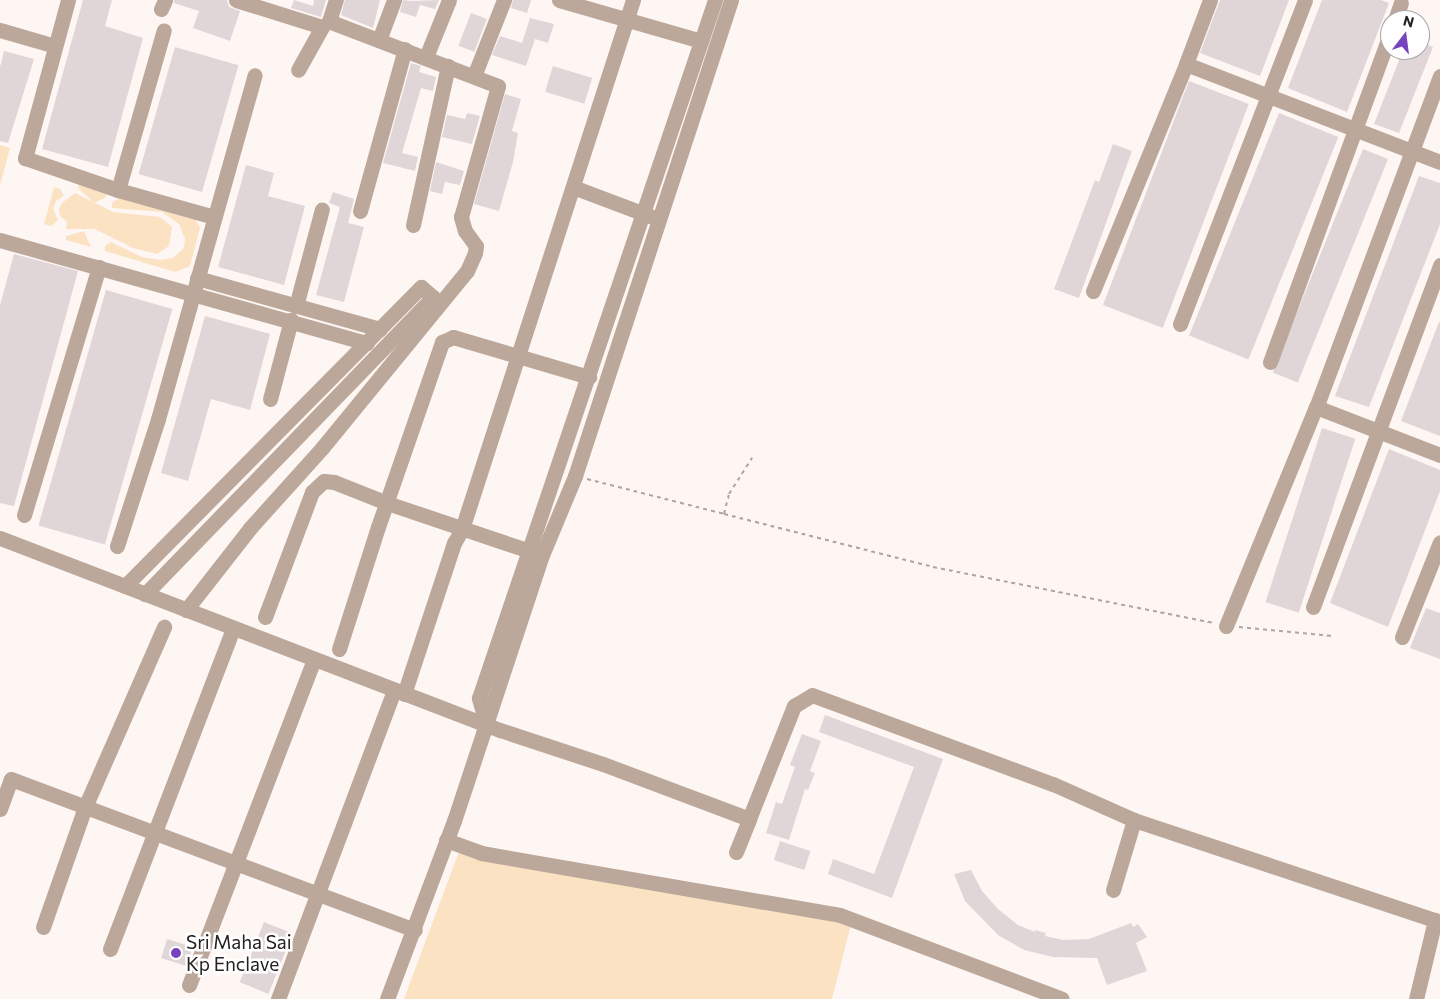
<!DOCTYPE html>
<html>
<head>
<meta charset="utf-8">
<style>
  body { margin:0 }
  #map { position:relative; width:1440px; height:999px; overflow:hidden; background:#fef6f3; font-family:Commissioner,sans-serif }
  div>[style] { position:absolute }
  .green>* { inset:0; background:#fbe2c3 }
  .building>* { inset:0; background:#e0d6d7; transform-origin:0 0 }
  .path>* { height:2px; margin-top:-1px; transform-origin:0; background:repeating-linear-gradient(90deg,#aca5a3 0 4px,transparent 0 8px) }
  .minor>* { height:15px; margin:-7.5px; padding:0 7.5px; transform-origin:7.5px; border-radius:7.5px; background:#bba89b }
  .dots>* { width:14px; height:14px; translate:-50% -50%; box-sizing:border-box; border:2px solid #fff; border-radius:50% }
  span { translate:-50% -50%; white-space:nowrap; text-align:center; line-height:1.15; -webkit-text-stroke:5px #fff; paint-order:stroke }
  .poi-label { font-size:19px; color:#242120 }
  .left { translate:0 -50%; text-align:left }
  .north { position:absolute; left:1380px; top:10px; width:50px; height:50px; box-sizing:border-box; background:#fff; border:1px solid #a7a6a6; border-radius:50%; rotate:15deg; font-size:14px; font-weight:700; line-height:20px; text-align:center; color:#242120 }
  .north::after { content:''; display:block; margin:auto; width:18px; height:22px; background:#7644bc; clip-path:polygon(50% 0,100% 100%,50% 72%,0 100%) }
</style>
</head>
<body>
<div id="map">
  <div class="green">
    <i style="clip-path:polygon(0 145px,10px 148px,0 185px)"></i>
    <i style="clip-path:polygon(79px 183px,108px 191px,106px 197px,94px 203px,78px 188px)"></i>
    <i style="clip-path:polygon(54px 187px,60px 189px,64px 196px,56px 201px,53px 209px,58px 220px,51px 226px,44px 224px)"></i>
    <i style="clip-path:polygon(75px 193px,113px 212px,160px 217px,172px 227px,169px 246px,157px 254px,133px 248px,95px 229px,66px 229px,67px 222px,60px 216px,59px 209px,62px 203px)"></i>
    <i style="clip-path:polygon(123px 195px,195px 218px,200px 228px,190px 266px,175px 272px,105px 251px,105px 246px,111px 242px,142px 257px,160px 260px,173px 258px,184px 248px,185px 239px,179px 224px,162px 212px,112px 208px,112px 203px)"></i>
    <i style="clip-path:polygon(84px 231px,91px 247px,66px 240px,66px 236px)"></i>
    <i style="clip-path:polygon(461px 846px,851px 924px,832px 999px,404px 999px)"></i>
  </div>
  <div class="building">
    <i style="clip-path:polygon(83px 0,112px 0,105px 26px,143px 38px,108px 167px,42px 149px)"></i>
    <i style="clip-path:polygon(174px 0,227px 0,229px 7px,240px 11px,230px 41px,193px 28px,199px 11px,174px 3px)"></i>
    <i style="clip-path:polygon(294px 0,313px 6px,314px 0,326px 0,321px 17px,291px 8px)"></i>
    <i style="clip-path:polygon(345px 0,380px 0,373px 28px,341px 15px)"></i>
    <i style="clip-path:polygon(403px 0,412px 1px,439px 0,435px 9px,420px 5px,416px 17px,400px 12px)"></i>
    <i style="clip-path:polygon(513px 0,531px 0,527px 13px,511px 8px)"></i>
    <i style="clip-path:polygon(1220px 0,1289px 0,1260px 76px,1200px 53px)"></i>
    <i style="clip-path:polygon(1322px 0,1381px 0,1389px 3px,1347px 112px,1288px 88px)"></i>
    <i style="left:471px;top:13px;width:17px;height:35px;rotate:21deg"></i>
    <i style="clip-path:polygon(530px 18px,554px 24px,548px 43px,535px 39px,526px 66px,492px 55px,500px 36px,522px 43px)"></i>
    <i style="clip-path:polygon(1420px 42px,1433px 47px,1399px 133px,1374px 124px,1403px 50px,1420px 50px)"></i>
    <i style="left:175px;top:47px;width:66px;height:132px;rotate:16deg"></i>
    <i style="clip-path:polygon(4px 51px,34px 59px,8px 143px,0 141px,0 67px)"></i>
    <i style="clip-path:polygon(411px 63px,421px 66px,419px 72px,436px 77px,433px 91px,421px 88px,402px 153px,418px 157px,415px 171px,383px 163px)"></i>
    <i style="left:553px;top:66px;width:41px;height:27px;rotate:17deg"></i>
    <i style="left:1189px;top:81px;width:64px;height:240px;rotate:21deg"></i>
    <i style="clip-path:polygon(505px 94px,521px 99px,512px 131px,518px 133px,513px 162px,499px 211px,474px 204px)"></i>
    <i style="clip-path:polygon(467px 113px,480px 116px,472px 144px,442px 137px,447px 115px,465px 119px)"></i>
    <i style="left:1279px;top:113px;width:64px;height:240px;rotate:22deg"></i>
    <i style="clip-path:polygon(1113px 144px,1132px 151px,1079px 298px,1054px 289px,1095px 180px,1099px 182px)"></i>
    <i style="left:1363px;top:149px;width:27px;height:241px;rotate:22deg"></i>
    <i style="clip-path:polygon(436px 162px,464px 171px,460px 185px,445px 182px,442px 194px,430px 191px)"></i>
    <i style="clip-path:polygon(246px 165px,274px 173px,268px 196px,305px 206px,284px 285px,218px 267px)"></i>
    <i style="clip-path:polygon(1419px 176px,1440px 183px,1440px 224px,1369px 407px,1335px 396px)"></i>
    <i style="clip-path:polygon(333px 192px,354px 199px,348px 223px,364px 227px,344px 302px,316px 295px,340px 207px,329px 203px)"></i>
    <i style="clip-path:polygon(14px 254px,78px 271px,14px 506px,0 503px,0 305px)"></i>
    <i style="left:106px;top:290px;width:69px;height:245px;rotate:16deg"></i>
    <i style="clip-path:polygon(205px 316px,270px 334px,250px 410px,211px 399px,188px 481px,161px 473px)"></i>
    <i style="clip-path:polygon(1439px 322px,1440px 322px,1440px 436px,1401px 421px)"></i>
    <i style="left:1322px;top:428px;width:35px;height:183px;rotate:18deg"></i>
    <i style="clip-path:polygon(1389px 449px,1440px 470px,1440px 491px,1388px 627px,1330px 603px)"></i>
    <i style="clip-path:polygon(1426px 608px,1440px 613px,1440px 659px,1410px 648px)"></i>
    <i style="clip-path:polygon(825px 715px,943px 759px,892px 898px,828px 874px,833px 859px,874px 874px,914px 767px,819px 732px)"></i>
    <i style="clip-path:polygon(802px 734px,821px 741px,810px 771px,815px 773px,808px 790px,805px 789px,789px 840px,766px 833px,776px 802px,782px 804px,795px 767px,790px 765px)"></i>
    <i style="left:780px;top:841px;width:32px;height:20px;rotate:18deg"></i>
    <i style="clip-path:polygon(971px 870px,982px 891px,998px 909px,1018px 925px,1035px 932px,1035px 930px,1046px 933px,1045px 936px,1063px 940px,1089px 939px,1131px 923px,1133px 927px,1138px 924px,1147px 937px,1136px 943px,1147px 971px,1107px 985px,1097px 958px,1053px 957px,1024px 950px,998px 935px,965px 901px,954px 874px)"></i>
    <i style="left:264px;top:922px;width:31px;height:65px;rotate:22deg"></i>
    <i style="left:167px;top:939px;width:27px;height:20px;rotate:17deg"></i>
  </div>
  <div class="path">
    <i style="left:587px;top:479px;width:141px;rotate:14.3deg"></i>
    <i style="left:724px;top:514px;width:21px;rotate:-76deg"></i>
    <i style="left:729px;top:494px;width:43px;rotate:-57.4deg"></i>
    <i style="left:724px;top:514px;width:216px;rotate:14.2deg"></i>
    <i style="left:933px;top:567px;width:285px;rotate:11.3deg"></i>
    <i style="left:1239px;top:627px;width:94px;rotate:5.5deg"></i>
  </div>
  <div class="minor">
    <i style="left:68px;top:0;width:164px;rotate:105.2deg"></i>
    <i style="left:25px;top:158px;width:98px;rotate:19deg"></i>
    <i style="left:118px;top:190px;width:100px;rotate:15.7deg"></i>
    <i style="left:236px;top:0;width:90px;rotate:17.4deg"></i>
    <i style="left:322px;top:27px;width:49px;rotate:119.2deg"></i>
    <i style="left:559px;top:0;width:148px;rotate:16.1deg"></i>
    <i style="left:1210px;top:0;width:68px;rotate:110.6deg"></i>
    <i style="left:1186px;top:64px;width:272px;rotate:21.1deg"></i>
    <i style="left:161px;top:9px;width:10px;rotate:-66deg"></i>
    <i style="left:1395px;top:20px;width:18px;rotate:-71deg"></i>
    <i style="left:0;top:30px;width:57px;rotate:16.2deg"></i>
    <i style="left:379px;top:40px;width:43px;rotate:-69.4deg"></i>
    <i style="left:426px;top:57px;width:61px;rotate:-68deg"></i>
    <i style="left:474px;top:76px;width:82px;rotate:-68.5deg"></i>
    <i style="left:1440px;top:76px;width:353px;rotate:110.5deg"></i>
    <i style="left:1316px;top:407px;width:133px;rotate:21.2deg"></i>
    <i style="left:573px;top:187px;width:85px;rotate:20.6deg"></i>
    <i style="left:118px;top:190px;width:166px;rotate:-74deg"></i>
    <i style="left:360px;top:211px;width:168px;rotate:-74.5deg"></i>
    <i style="left:413px;top:225px;width:163px;rotate:-77.6deg"></i>
    <i style="left:0;top:240px;width:381px;rotate:15.7deg"></i>
    <i style="left:197px;top:278px;width:190px;rotate:15.6deg"></i>
    <i style="left:1093px;top:291px;width:245px;rotate:-67.7deg"></i>
    <i style="left:296px;top:306px;width:100px;rotate:-75deg"></i>
    <i style="left:1180px;top:324px;width:347px;rotate:-68.9deg"></i>
    <i style="left:1270px;top:362px;width:349px;rotate:-69.9deg"></i>
    <i style="left:270px;top:399px;width:82px;rotate:-75.1deg"></i>
    <i style="left:24px;top:515px;width:259px;rotate:-73.2deg"></i>
    <i style="left:0;top:538px;width:536px;rotate:21.01deg"></i>
    <i style="left:500px;top:730px;width:108px;rotate:18.3deg"></i>
    <i style="left:603px;top:764px;width:156px;rotate:20.6deg"></i>
    <i style="left:749px;top:819px;width:122px;rotate:-68.3deg"></i>
    <i style="left:794px;top:706px;width:21px;rotate:-31deg"></i>
    <i style="left:812px;top:695px;width:257px;rotate:20.3deg"></i>
    <i style="left:1053px;top:784px;width:89px;rotate:24deg"></i>
    <i style="left:1134px;top:820px;width:73px;rotate:106.7deg"></i>
    <i style="left:117px;top:546px;width:133px;rotate:-72.1deg"></i>
    <i style="left:158px;top:419px;width:357px;rotate:-74.3deg"></i>
    <i style="left:125px;top:586px;width:421px;rotate:-45.3deg"></i>
    <i style="left:421px;top:287px;width:16px;rotate:40deg"></i>
    <i style="left:433px;top:297px;width:414px;rotate:134.1deg"></i>
    <i style="left:1313px;top:607px;width:365px;rotate:-69.6deg"></i>
    <i style="left:186px;top:610px;width:104px;rotate:-52deg"></i>
    <i style="left:250px;top:528px;width:108px;rotate:-48deg"></i>
    <i style="left:322px;top:448px;width:229px;rotate:-50.7deg"></i>
    <i style="left:467px;top:271px;width:20px;rotate:-66deg"></i>
    <i style="left:475px;top:253px;width:7px;rotate:-82deg"></i>
    <i style="left:476px;top:246px;width:19px;rotate:-126deg"></i>
    <i style="left:465px;top:231px;width:15px;rotate:-106deg"></i>
    <i style="left:461px;top:217px;width:136px;rotate:-74.2deg"></i>
    <i style="left:498px;top:86px;width:181px;rotate:-159deg"></i>
    <i style="left:329px;top:21px;width:22px;rotate:-72deg"></i>
    <i style="left:265px;top:617px;width:134px;rotate:-69.4deg"></i>
    <i style="left:312px;top:492px;width:16px;rotate:-43deg"></i>
    <i style="left:324px;top:481px;width:10px;rotate:6deg"></i>
    <i style="left:334px;top:482px;width:57px;rotate:21.6deg"></i>
    <i style="left:387px;top:503px;width:148px;rotate:18.6deg"></i>
    <i style="left:1226px;top:626px;width:237px;rotate:-67.7deg"></i>
    <i style="left:1402px;top:637px;width:102px;rotate:-68.2deg"></i>
    <i style="left:339px;top:649px;width:128px;rotate:-72.3deg"></i>
    <i style="left:378px;top:527px;width:196px;rotate:-70.9deg"></i>
    <i style="left:442px;top:342px;width:12px;rotate:-24deg"></i>
    <i style="left:453px;top:337px;width:142px;rotate:16.4deg"></i>
    <i style="left:404px;top:694px;width:159px;rotate:-71.7deg"></i>
    <i style="left:454px;top:543px;width:16px;rotate:-60deg"></i>
    <i style="left:462px;top:529px;width:556px;rotate:-72.09deg"></i>
    <i style="left:486px;top:723px;width:26px;rotate:-106deg"></i>
    <i style="left:479px;top:698px;width:737px;rotate:-71.32deg"></i>
    <i style="left:0;top:809px;width:32px;rotate:-70deg"></i>
    <i style="left:11px;top:779px;width:431px;rotate:20.5deg"></i>
    <i style="left:1134px;top:820px;width:317px;rotate:18.4deg"></i>
    <i style="left:1435px;top:920px;width:81px;rotate:103.5deg"></i>
    <i style="left:446px;top:840px;width:37px;rotate:20deg"></i>
    <i style="left:481px;top:853px;width:364px;rotate:9.8deg"></i>
    <i style="left:840px;top:915px;width:237px;rotate:20.7deg"></i>
    <i style="left:736px;top:852px;width:35px;rotate:-68deg"></i>
    <i style="left:43px;top:927px;width:127px;rotate:-70.7deg"></i>
    <i style="left:85px;top:807px;width:197px;rotate:-66.3deg"></i>
    <i style="left:110px;top:949px;width:344px;rotate:-69deg"></i>
    <i style="left:189px;top:985px;width:349px;rotate:-69deg"></i>
    <i style="left:278px;top:999px;width:330px;rotate:-69.4deg"></i>
    <i style="left:387px;top:999px;width:190px;rotate:-69.4deg"></i>
    <i style="left:454px;top:821px;width:280px;rotate:-71.7deg"></i>
    <i style="left:542px;top:555px;width:86px;rotate:-67.3deg"></i>
    <i style="left:575px;top:476px;width:501px;rotate:-71.85deg"></i>
  </div>
  <div class="dots">
    <i style="left:176px;top:953px;background:#7644bc"></i>
  </div>
  <div class="poi-label">
    <span class="left" style="left:186px;top:953px">Sri Maha Sai<br>Kp Enclave</span>
  </div>
  <div class="north">N</div>
</div>
</body>
</html>
